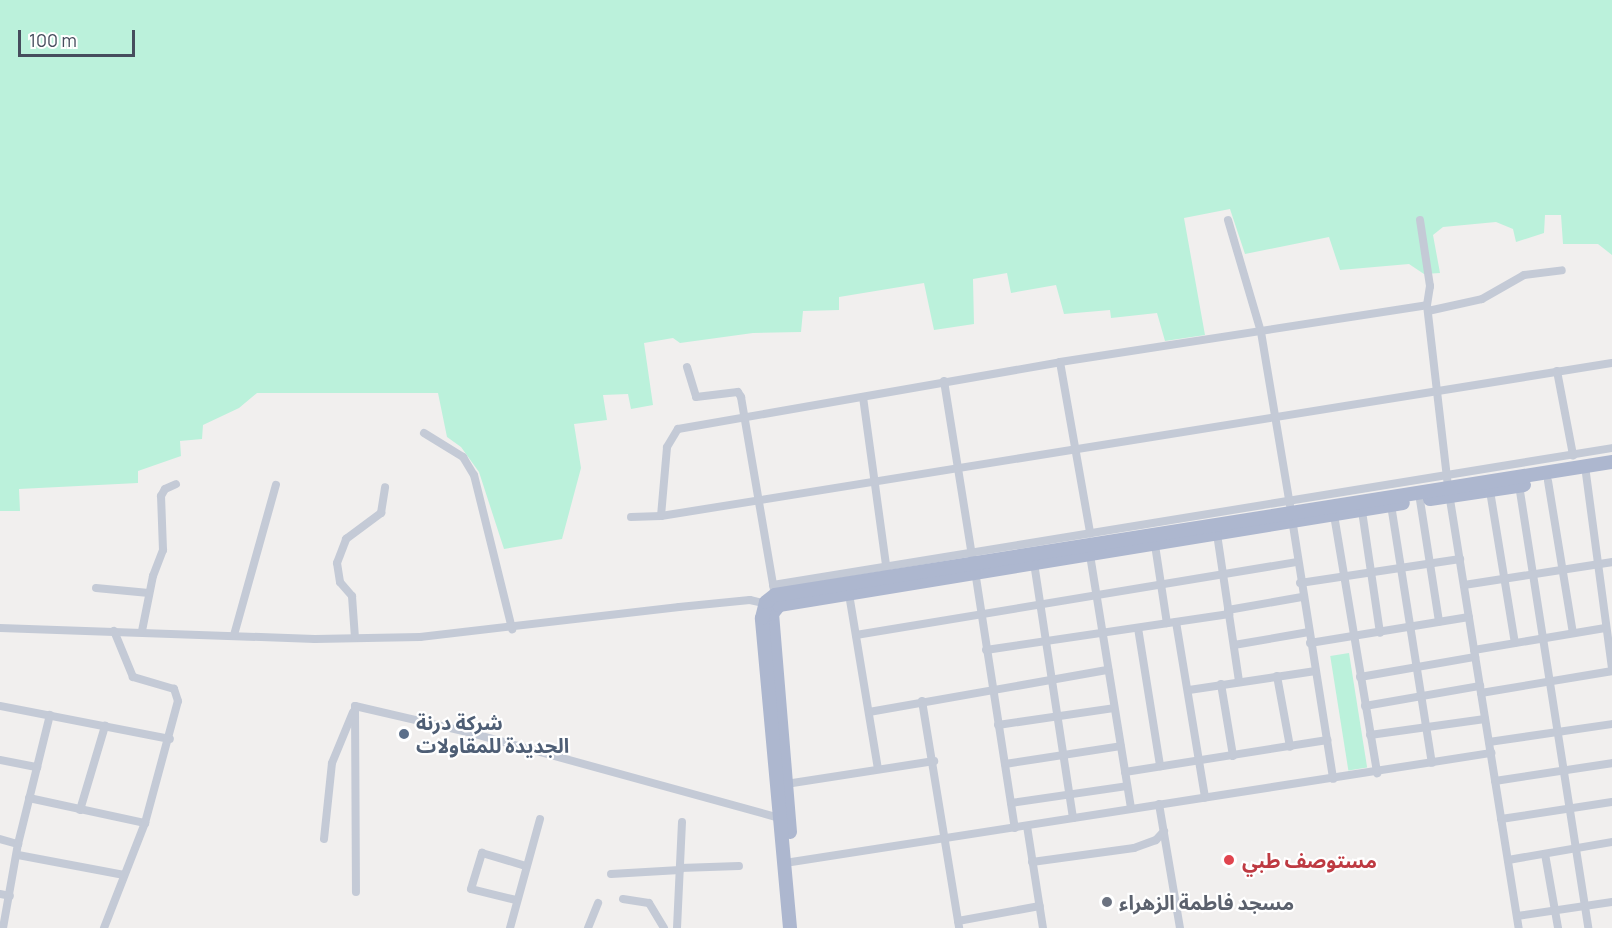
<!DOCTYPE html>
<html>
<head>
<meta charset="utf-8">
<style>
  body { margin:0 }
  #map { position:relative; width:1612px; height:928px; overflow:hidden; background:#f1efee; font-family:Manrope,"Noto Sans Arabic",sans-serif }
  div>[style] { position:absolute }
  .green>* { inset:0; background:#bbf1db; transform-origin:0 0 }
  .street>* { height:8px; margin:-4px; padding:0 4px; transform-origin:4px; border-radius:4px; background:#c4cad6 }
  .primary>* { height:14px; margin:-7px; padding:0 7px; transform-origin:7px; border-radius:7px; background:#adb7cf }
  .dots>* { width:16px; height:16px; translate:-50% -50%; box-sizing:border-box; border:3px solid #fff; border-radius:50% }
  span { translate:-50% -50%; white-space:nowrap; text-align:center; line-height:1.15; -webkit-text-stroke:4.5px #fff; paint-order:stroke }
  .service-label { font-size:20px; color:#4e5e75; font-weight:700 }
  .left { translate:0 -50%; text-align:left }
  .health-label { font-size:20px; color:#be3a42; font-weight:700 }
  .worship-label { font-size:20px; color:#5b616d; font-weight:700 }
  .scale { position:absolute; left:18px; top:30px; width:117px; height:27px; box-sizing:border-box; border:3px solid #464d5d; border-top:0; padding-left:8px; font-size:18px; line-height:21px; white-space:nowrap; color:#464d5d; -webkit-text-stroke:4px #fff; paint-order:stroke }
</style>
</head>
<body>
<div id="map">
  <div class="green">
    <i style="clip-path:polygon(0 0,1612px 0,1612px 255px,1598px 244px,1563px 244px,1561px 215px,1545px 215px,1544px 233px,1516px 242px,1513px 229px,1496px 222px,1443px 227px,1433px 235px,1440px 273px,1424px 274px,1409px 264px,1340px 270px,1329px 237px,1245px 254px,1230px 209px,1184px 218px,1205px 335px,1165px 341px,1157px 313px,1111px 318px,1110px 310px,1064px 314px,1056px 285px,1011px 293px,1007px 273px,973px 279px,974px 324px,934px 330px,924px 283px,839px 297px,839px 310px,803px 311px,801px 332px,753px 333px,680px 343px,673px 338px,644px 343px,653px 405px,631px 409px,628px 394px,603px 395px,607px 420px,574px 424px,581px 468px,562px 539px,504px 549px,479px 472px,461px 447px,447px 437px,438px 393px,257px 393px,239px 408px,203px 425px,202px 439px,180px 441px,181px 456px,138px 471px,138px 483px,19px 489px,20px 511px,0 511px)"></i>
    <i style="left:1349px;top:653px;width:116px;height:19px;rotate:81deg"></i>
  </div>
  <div class="street">
    <i style="left:1228px;top:220px;width:117px;rotate:73.6deg"></i>
    <i style="left:1261px;top:332px;width:176px;rotate:80.5deg"></i>
    <i style="left:1420px;top:220px;width:67px;rotate:81.4deg"></i>
    <i style="left:1430px;top:286px;width:19px;rotate:99deg"></i>
    <i style="left:1428px;top:311px;width:55px;rotate:-12.5deg"></i>
    <i style="left:1482px;top:299px;width:48px;rotate:-29.7deg"></i>
    <i style="left:1524px;top:275px;width:38px;rotate:-7deg"></i>
    <i style="left:1060px;top:362px;width:174px;rotate:80deg"></i>
    <i style="left:687px;top:367px;width:31px;rotate:73deg"></i>
    <i style="left:696px;top:397px;width:42px;rotate:-6.8deg"></i>
    <i style="left:738px;top:392px;width:6px;rotate:59deg"></i>
    <i style="left:741px;top:397px;width:197px;rotate:80.3deg"></i>
    <i style="left:1557px;top:371px;width:86px;rotate:79.2deg"></i>
    <i style="left:944px;top:381px;width:176px;rotate:80.9deg"></i>
    <i style="left:863px;top:397px;width:177px;rotate:82.2deg"></i>
    <i style="left:424px;top:433px;width:46px;rotate:31.6deg"></i>
    <i style="left:463px;top:457px;width:21px;rotate:59deg"></i>
    <i style="left:474px;top:475px;width:159px;rotate:76.1deg"></i>
    <i style="left:1585px;top:466px;width:205px;rotate:82.4deg"></i>
    <i style="left:1548px;top:481px;width:154px;rotate:80.7deg"></i>
    <i style="left:1519px;top:485px;width:448px;rotate:81.1deg"></i>
    <i style="left:1490px;top:491px;width:154px;rotate:80.7deg"></i>
    <i style="left:1420px;top:500px;width:123px;rotate:81.1deg"></i>
    <i style="left:1391px;top:505px;width:261px;rotate:81deg"></i>
    <i style="left:1362px;top:511px;width:123px;rotate:81.6deg"></i>
    <i style="left:1334px;top:515px;width:262px;rotate:80.5deg"></i>
    <i style="left:661px;top:516px;width:69px;rotate:-85deg"></i>
    <i style="left:667px;top:447px;width:21px;rotate:-59deg"></i>
    <i style="left:678px;top:429px;width:388px;rotate:-9.9deg"></i>
    <i style="left:1060px;top:362px;width:371px;rotate:-8.8deg"></i>
    <i style="left:1427px;top:305px;width:183px;rotate:83.4deg"></i>
    <i style="left:1448px;top:487px;width:447px;rotate:80.9deg"></i>
    <i style="left:631px;top:517px;width:30px;rotate:-2deg"></i>
    <i style="left:661px;top:516px;width:963px;rotate:-9.14deg"></i>
    <i style="left:1292px;top:519px;width:263px;rotate:81deg"></i>
    <i style="left:1217px;top:534px;width:149px;rotate:81.5deg"></i>
    <i style="left:1155px;top:545px;width:79px;rotate:81.3deg"></i>
    <i style="left:1090px;top:555px;width:257px;rotate:80.8deg"></i>
    <i style="left:1034px;top:563px;width:258px;rotate:81.3deg"></i>
    <i style="left:975px;top:571px;width:260px;rotate:81.2deg"></i>
    <i style="left:1300px;top:583px;width:162px;rotate:-8.5deg"></i>
    <i style="left:773px;top:585px;width:850px;rotate:-9.27deg"></i>
    <i style="left:1464px;top:585px;width:150px;rotate:-8.8deg"></i>
    <i style="left:96px;top:588px;width:53px;rotate:5.4deg"></i>
    <i style="left:849px;top:594px;width:177px;rotate:80.6deg"></i>
    <i style="left:1228px;top:610px;width:75px;rotate:-10deg"></i>
    <i style="left:1176px;top:622px;width:178px;rotate:80.6deg"></i>
    <i style="left:0;top:628px;width:315px;rotate:2deg"></i>
    <i style="left:315px;top:639px;width:105px;rotate:-1.1deg"></i>
    <i style="left:420px;top:637px;width:261px;rotate:-6.6deg"></i>
    <i style="left:679px;top:607px;width:71px;rotate:-5.6deg"></i>
    <i style="left:750px;top:600px;width:18px;rotate:13deg"></i>
    <i style="left:1138px;top:628px;width:140px;rotate:80.9deg"></i>
    <i style="left:142px;top:631px;width:56px;rotate:-78.7deg"></i>
    <i style="left:153px;top:576px;width:28px;rotate:-69deg"></i>
    <i style="left:163px;top:550px;width:54px;rotate:-92.1deg"></i>
    <i style="left:161px;top:496px;width:8px;rotate:-60deg"></i>
    <i style="left:165px;top:489px;width:12px;rotate:-24deg"></i>
    <i style="left:234px;top:635px;width:156px;rotate:-74.4deg"></i>
    <i style="left:856px;top:635px;width:446px;rotate:-9.4deg"></i>
    <i style="left:355px;top:638px;width:42px;rotate:-94.1deg"></i>
    <i style="left:352px;top:596px;width:18px;rotate:-131deg"></i>
    <i style="left:340px;top:582px;width:19px;rotate:-99deg"></i>
    <i style="left:337px;top:563px;width:26px;rotate:-69deg"></i>
    <i style="left:346px;top:539px;width:44px;rotate:-36.6deg"></i>
    <i style="left:381px;top:513px;width:26px;rotate:-81deg"></i>
    <i style="left:1310px;top:643px;width:161px;rotate:-9.3deg"></i>
    <i style="left:1234px;top:645px;width:76px;rotate:-9.8deg"></i>
    <i style="left:986px;top:650px;width:246px;rotate:-8.4deg"></i>
    <i style="left:1474px;top:650px;width:133px;rotate:-9.5deg"></i>
    <i style="left:1277px;top:676px;width:72px;rotate:79.6deg"></i>
    <i style="left:1360px;top:677px;width:117px;rotate:-9.9deg"></i>
    <i style="left:1221px;top:684px;width:73px;rotate:80.5deg"></i>
    <i style="left:1189px;top:690px;width:128px;rotate:-8.5deg"></i>
    <i style="left:1481px;top:693px;width:133px;rotate:-9.5deg"></i>
    <i style="left:922px;top:701px;width:230px;rotate:80.7deg"></i>
    <i style="left:0;top:706px;width:173px;rotate:11deg"></i>
    <i style="left:355px;top:706px;width:119px;rotate:13.1deg"></i>
    <i style="left:471px;top:733px;width:324px;rotate:15.4deg"></i>
    <i style="left:355px;top:706px;width:186px;rotate:89.7deg"></i>
    <i style="left:1365px;top:706px;width:117px;rotate:-9.9deg"></i>
    <i style="left:869px;top:712px;width:243px;rotate:-10deg"></i>
    <i style="left:998px;top:725px;width:117px;rotate:-8.3deg"></i>
    <i style="left:1370px;top:735px;width:116px;rotate:-7.9deg"></i>
    <i style="left:1489px;top:742px;width:124px;rotate:-8.3deg"></i>
    <i style="left:0;top:760px;width:38px;rotate:11deg"></i>
    <i style="left:1005px;top:764px;width:117px;rotate:-8.8deg"></i>
    <i style="left:1125px;top:772px;width:205px;rotate:-9deg"></i>
    <i style="left:1495px;top:781px;width:118px;rotate:-8.7deg"></i>
    <i style="left:786px;top:784px;width:150px;rotate:-8.8deg"></i>
    <i style="left:29px;top:798px;width:119px;rotate:12.2deg"></i>
    <i style="left:1011px;top:803px;width:117px;rotate:-8.3deg"></i>
    <i style="left:1159px;top:804px;width:126px;rotate:80.4deg"></i>
    <i style="left:80px;top:810px;width:88px;rotate:-73.4deg"></i>
    <i style="left:1501px;top:819px;width:112px;rotate:-8.7deg"></i>
    <i style="left:1027px;top:826px;width:103px;rotate:81.1deg"></i>
    <i style="left:0;top:839px;width:19px;rotate:16deg"></i>
    <i style="left:324px;top:839px;width:76px;rotate:-84deg"></i>
    <i style="left:332px;top:763px;width:55px;rotate:-67.6deg"></i>
    <i style="left:1545px;top:854px;width:75px;rotate:80deg"></i>
    <i style="left:18px;top:855px;width:108px;rotate:10.7deg"></i>
    <i style="left:1508px;top:860px;width:106px;rotate:-9.8deg"></i>
    <i style="left:1032px;top:862px;width:103px;rotate:-7.8deg"></i>
    <i style="left:1134px;top:848px;width:23px;rotate:-20deg"></i>
    <i style="left:1156px;top:840px;width:12px;rotate:-48deg"></i>
    <i style="left:785px;top:863px;width:715px;rotate:-8.86deg"></i>
    <i style="left:680px;top:868px;width:59px;rotate:-1.9deg"></i>
    <i style="left:611px;top:874px;width:69px;rotate:-3.3deg"></i>
    <i style="left:0;top:894px;width:10px;rotate:11deg"></i>
    <i style="left:623px;top:899px;width:26px;rotate:9deg"></i>
    <i style="left:649px;top:903px;width:29px;rotate:59deg"></i>
    <i style="left:516px;top:900px;width:46px;rotate:-166.3deg"></i>
    <i style="left:471px;top:889px;width:38px;rotate:-73deg"></i>
    <i style="left:482px;top:853px;width:46px;rotate:16.5deg"></i>
    <i style="left:1517px;top:916px;width:96px;rotate:-8.4deg"></i>
    <i style="left:958px;top:921px;width:83px;rotate:-10.4deg"></i>
    <i style="left:3px;top:928px;width:85px;rotate:-79.9deg"></i>
    <i style="left:18px;top:844px;width:133px;rotate:-76.1deg"></i>
    <i style="left:104px;top:928px;width:113px;rotate:-68.7deg"></i>
    <i style="left:145px;top:823px;width:126px;rotate:-74.9deg"></i>
    <i style="left:178px;top:701px;width:13px;rotate:-108deg"></i>
    <i style="left:174px;top:689px;width:43px;rotate:-163.7deg"></i>
    <i style="left:133px;top:677px;width:50px;rotate:-112.4deg"></i>
    <i style="left:510px;top:928px;width:113px;rotate:-74.6deg"></i>
    <i style="left:588px;top:928px;width:27px;rotate:-68deg"></i>
    <i style="left:677px;top:928px;width:106px;rotate:-87.3deg"></i>
  </div>
  <div class="primary">
    <i style="left:1430px;top:499px;width:95px;rotate:-8.5deg"></i>
    <i style="left:790px;top:832px;width:219px;rotate:-94.7deg"></i>
    <i style="left:772px;top:614px;width:11px;rotate:-52deg"></i>
    <i style="left:779px;top:605px;width:632px;rotate:-9.28deg"></i>
    <i style="left:790px;top:928px;width:311px;rotate:-95.2deg"></i>
    <i style="left:762px;top:618px;width:16px;rotate:-76deg"></i>
    <i style="left:766px;top:602px;width:11px;rotate:-38deg"></i>
    <i style="left:775px;top:595px;width:848px;rotate:-9.03deg"></i>
  </div>
  <div class="dots">
    <i style="left:404px;top:734px;background:#5c6f8a"></i>
    <i style="left:1229px;top:860px;background:#e0444e"></i>
    <i style="left:1107px;top:902px;background:#6b7280"></i>
  </div>
  <div class="service-label">
    <span class="left" style="left:416px;top:734px">شركة درنة<br>الجديدة للمقاولات</span>
  </div>
  <div class="health-label">
    <span class="left" style="left:1242px;top:860px">مستوصف طبي</span>
  </div>
  <div class="worship-label">
    <span class="left" style="left:1119px;top:902px">مسجد فاطمة الزهراء</span>
  </div>
  <div class="scale">100 m</div>
</div>
</body>
</html>
